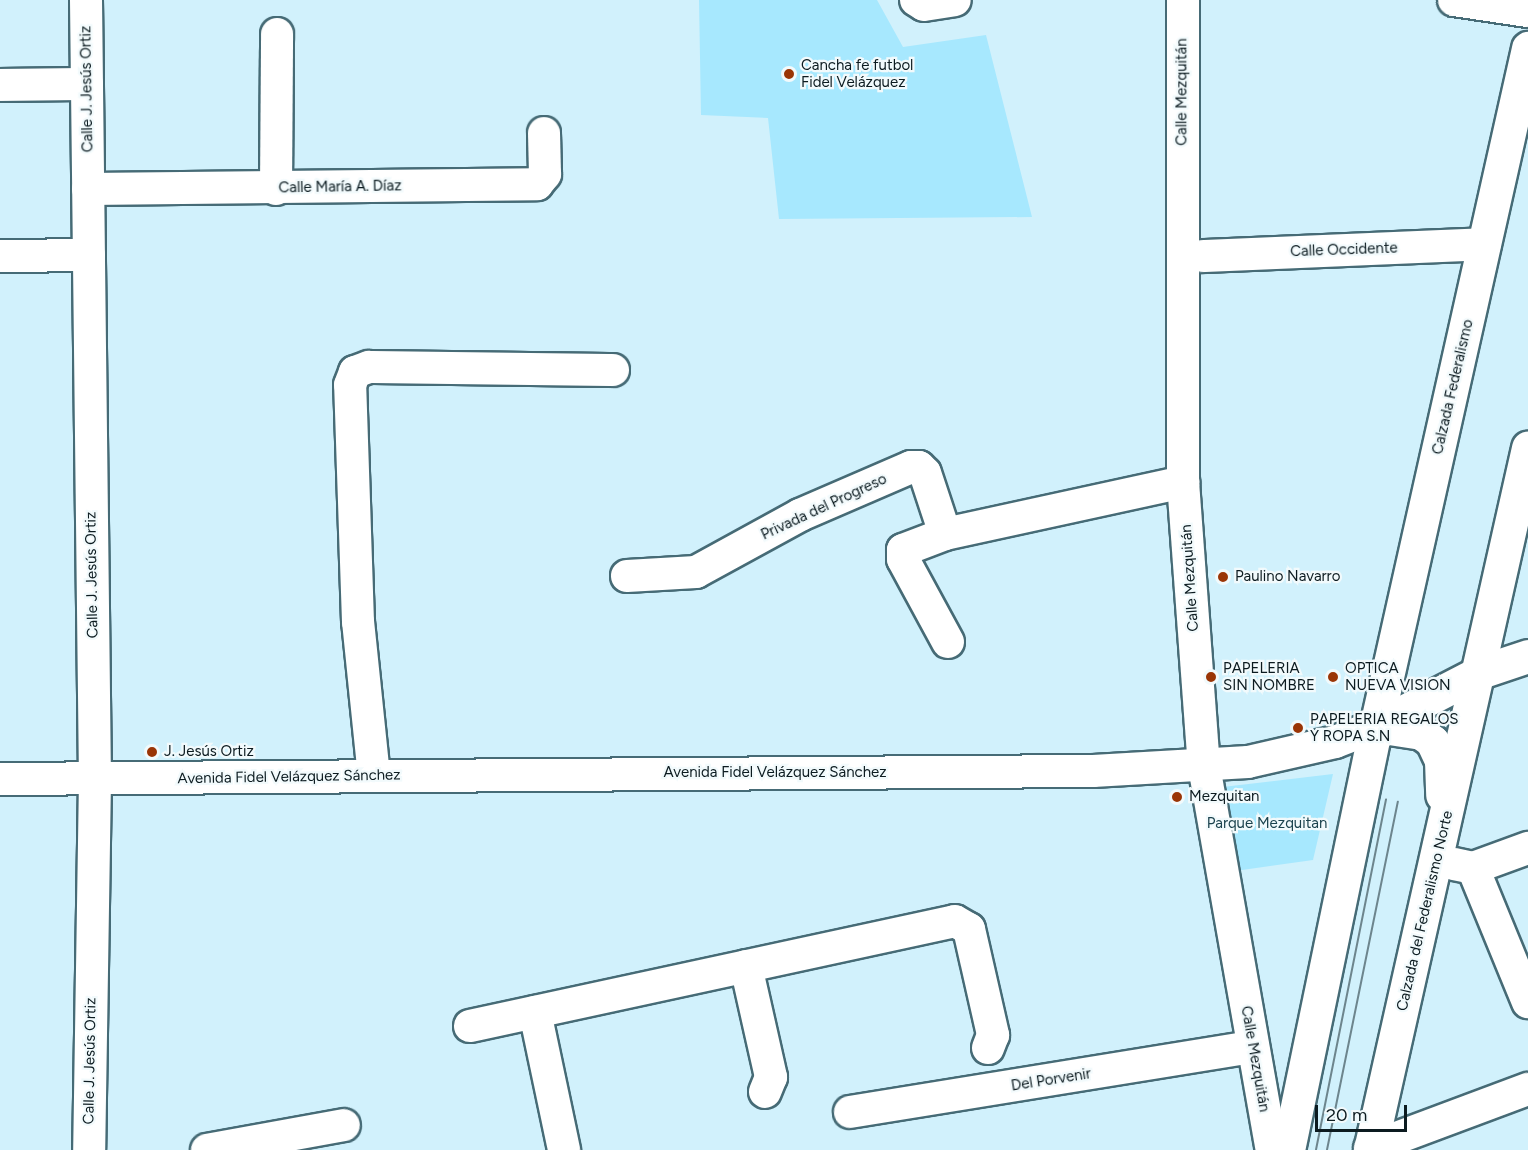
<!DOCTYPE html>
<html>
<head>
<meta charset="utf-8">
<style>
  body { margin:0 }
  #map { position:relative; width:1528px; height:1150px; overflow:hidden; background:#d1f1fc; font-family:Figtree,sans-serif }
  div>[style] { position:absolute }
  .green>* { inset:0; background:#a7e8fe }
  .roads { filter:drop-shadow(2px 0 #466b76) drop-shadow(-2px 0 #466b76) drop-shadow(0 2px #466b76) drop-shadow(0 -2px #466b76) }
  .minor>* { height:32px; margin:-16px; padding:0 16px; transform-origin:16px; border-radius:16px; background:#fff }
  .major>* { height:33px; margin:-16.5px; padding:0 16.5px; transform-origin:16.5px; border-radius:16.5px; background:#fff }
  .tram>* { height:1.5px; margin:-0.75px; padding:0 0.75px; transform-origin:0.75px; border-radius:0.75px; background:#6d858d }
  .dots>* { width:16px; height:16px; translate:-50% -50%; box-sizing:border-box; border:3px solid #f2fafc; border-radius:50% }
  span { translate:-50% -50%; white-space:nowrap; text-align:center; line-height:1.15; -webkit-text-stroke:4.5px #f2fafc; paint-order:stroke }
  .poi-label { font-size:15px; color:#0c1b20 }
  .left { translate:0 -50%; text-align:left }
  .street-label { font-size:15px; color:#0c1b20 }
  .park-label { font-size:15px; color:#1c434e }
  .scale { position:absolute; left:1315px; top:1105px; width:92px; height:27px; box-sizing:border-box; border:3px solid #0c1b20; border-top:0; padding-left:8px; font-size:18px; line-height:21px; white-space:nowrap; color:#0c1b20; -webkit-text-stroke:4px #f2fafc; paint-order:stroke }
</style>
</head>
<body>
<div id="map">
  <div class="green">
    <i style="clip-path:polygon(699px 0,877px 0,903px 47px,986px 35px,1032px 217px,779px 219px,768px 118px,701px 115px)"></i>
    <i style="clip-path:polygon(1333px 774px,1313px 860px,1228px 872px,1214px 788px)"></i>
  </div>
  <div class="roads">
    <div class="minor">
      <i style="left:86px;top:0;width:779px;rotate:89.34deg"></i>
      <i style="left:95px;top:779px;width:371px;rotate:90.9deg"></i>
      <i style="left:916px;top:0;width:9px;rotate:32deg"></i>
      <i style="left:924px;top:5px;width:31px;rotate:-9deg"></i>
      <i style="left:1183px;top:0;width:482px;rotate:90deg"></i>
      <i style="left:1183px;top:482px;width:285px;rotate:85.8deg"></i>
      <i style="left:1204px;top:766px;width:390px;rotate:80deg"></i>
      <i style="left:1454px;top:0;width:75px;rotate:8.5deg"></i>
      <i style="left:0;top:85px;width:87px;rotate:-0.7deg"></i>
      <i style="left:88px;top:189px;width:449px;rotate:-0.6deg"></i>
      <i style="left:537px;top:184px;width:13px;rotate:-51deg"></i>
      <i style="left:545px;top:174px;width:41px;rotate:-91.4deg"></i>
      <i style="left:276px;top:189px;width:155px;rotate:-89.6deg"></i>
      <i style="left:0;top:256px;width:89px;rotate:-0.6deg"></i>
      <i style="left:1203px;top:256px;width:282px;rotate:-2.4deg"></i>
      <i style="left:627px;top:576px;width:69px;rotate:-3.3deg"></i>
      <i style="left:696px;top:572px;width:119px;rotate:-28.7deg"></i>
      <i style="left:800px;top:515px;width:121px;rotate:-23.4deg"></i>
      <i style="left:911px;top:467px;width:8px"></i>
      <i style="left:919px;top:467px;width:8px;rotate:45deg"></i>
      <i style="left:925px;top:473px;width:64px;rotate:71.8deg"></i>
      <i style="left:948px;top:642px;width:94px;rotate:-118.5deg"></i>
      <i style="left:903px;top:559px;width:9px;rotate:-90deg"></i>
      <i style="left:903px;top:550px;width:45px;rotate:-20.9deg"></i>
      <i style="left:945px;top:534px;width:244px;rotate:-12.3deg"></i>
      <i style="left:374px;top:776px;width:155px;rotate:-95.9deg"></i>
      <i style="left:358px;top:622px;width:237px;rotate:-91.9deg"></i>
      <i style="left:350px;top:385px;width:14px;rotate:-69deg"></i>
      <i style="left:355px;top:372px;width:15px;rotate:-20deg"></i>
      <i style="left:369px;top:367px;width:244px;rotate:0.7deg"></i>
      <i style="left:0;top:779px;width:1093px;rotate:-0.42deg"></i>
      <i style="left:1093px;top:771px;width:155px;rotate:-3.3deg"></i>
      <i style="left:1248px;top:762px;width:89px;rotate:-12.9deg"></i>
      <i style="left:1335px;top:742px;width:44px;rotate:-21.3deg"></i>
      <i style="left:1454px;top:864px;width:19px;rotate:12deg"></i>
      <i style="left:1473px;top:868px;width:59px;rotate:-20deg"></i>
      <i style="left:1473px;top:868px;width:145px;rotate:67.7deg"></i>
      <i style="left:746px;top:966px;width:114px;rotate:77.3deg"></i>
      <i style="left:771px;top:1077px;width:16px;rotate:112deg"></i>
      <i style="left:535px;top:1012px;width:141px;rotate:78.1deg"></i>
      <i style="left:470px;top:1026px;width:496px;rotate:-12.2deg"></i>
      <i style="left:955px;top:921px;width:16px;rotate:30deg"></i>
      <i style="left:969px;top:929px;width:109px;rotate:77.2deg"></i>
      <i style="left:993px;top:1035px;width:14px;rotate:111deg"></i>
      <i style="left:850px;top:1112px;width:407px;rotate:-9.2deg"></i>
      <i style="left:1370px;top:1148px;width:169px;rotate:-20.5deg"></i>
      <i style="left:207px;top:1150px;width:139px;rotate:-10.3deg"></i>
    </div>
    <div class="major">
      <i style="left:1376px;top:726px;width:117px;rotate:-27.4deg"></i>
      <i style="left:1480px;top:672px;width:51px;rotate:-18.4deg"></i>
      <i style="left:1376px;top:726px;width:46px;rotate:8.8deg"></i>
      <i style="left:1421px;top:733px;width:14px;rotate:36deg"></i>
      <i style="left:1432px;top:741px;width:21px;rotate:65deg"></i>
      <i style="left:1441px;top:760px;width:35px;rotate:88deg"></i>
      <i style="left:1288px;top:1150px;width:433px;rotate:-78.3deg"></i>
      <i style="left:1376px;top:726px;width:695px;rotate:-77.36deg"></i>
      <i style="left:1370px;top:1150px;width:720px;rotate:-77.32deg"></i>
    </div>
  </div>
  <div class="tram">
    <i style="left:1316px;top:1150px;width:357px;rotate:-78.7deg"></i>
    <i style="left:1327px;top:1150px;width:355px;rotate:-78.5deg"></i>
  </div>
  <div class="dots">
    <i style="left:789px;top:74px;background:#9a3506"></i>
    <i style="left:1223px;top:577px;background:#9a3506"></i>
    <i style="left:1211px;top:677px;background:#9a3506"></i>
    <i style="left:1333px;top:677px;background:#9a3506"></i>
    <i style="left:1298px;top:728px;background:#9a3506"></i>
    <i style="left:152px;top:752px;background:#9a3506"></i>
    <i style="left:1177px;top:797px;background:#9a3506"></i>
  </div>
  <div class="poi-label">
    <span class="left" style="left:801px;top:74px">Cancha fe futbol<br>Fidel Velázquez</span>
    <span class="left" style="left:1235px;top:577px">Paulino Navarro</span>
    <span class="left" style="left:1223px;top:677px">PAPELERIA<br>SIN NOMBRE</span>
    <span class="left" style="left:1345px;top:677px">OPTICA<br>NUEVA VISION</span>
    <span class="left" style="left:1310px;top:728px">PAPELERIA REGALOS<br>Y ROPA S.N</span>
    <span class="left" style="left:164px;top:752px">J. Jesús Ortiz</span>
    <span class="left" style="left:1189px;top:797px">Mezquitan</span>
  </div>
  <div class="street-label">
    <span style="left:87px;top:89px;rotate:-91deg">Calle J. Jesús Ortiz</span>
    <span style="left:1182px;top:92px;rotate:-90deg">Calle Mezquitán</span>
    <span style="left:340px;top:187px;rotate:-1deg">Calle María A. Díaz</span>
    <span style="left:1344px;top:250px;rotate:-2deg">Calle Occidente</span>
    <span style="left:1453px;top:387px;rotate:-77deg">Calzada Federalismo</span>
    <span style="left:824px;top:507px;rotate:-25deg">Privada del Progreso</span>
    <span style="left:92px;top:575px;rotate:-91deg">Calle J. Jesús Ortiz</span>
    <span style="left:1190px;top:578px;rotate:-94deg">Calle Mezquitán</span>
    <span style="left:775px;top:773px">Avenida Fidel Velázquez Sánchez</span>
    <span style="left:289px;top:777px;rotate:-1deg">Avenida Fidel Velázquez Sánchez</span>
    <span style="left:1425px;top:911px;rotate:-77deg">Calzada del Federalismo Norte</span>
    <span style="left:1255px;top:1059px;rotate:80deg">Calle Mezquitán</span>
    <span style="left:90px;top:1061px;rotate:-89deg">Calle J. Jesús Ortiz</span>
    <span style="left:1051px;top:1080px;rotate:-9deg">Del Porvenir</span>
  </div>
  <div class="park-label">
    <span style="left:1267px;top:824px">Parque Mezquitan</span>
  </div>
  <div class="scale">20 m</div>
</div>
</body>
</html>
